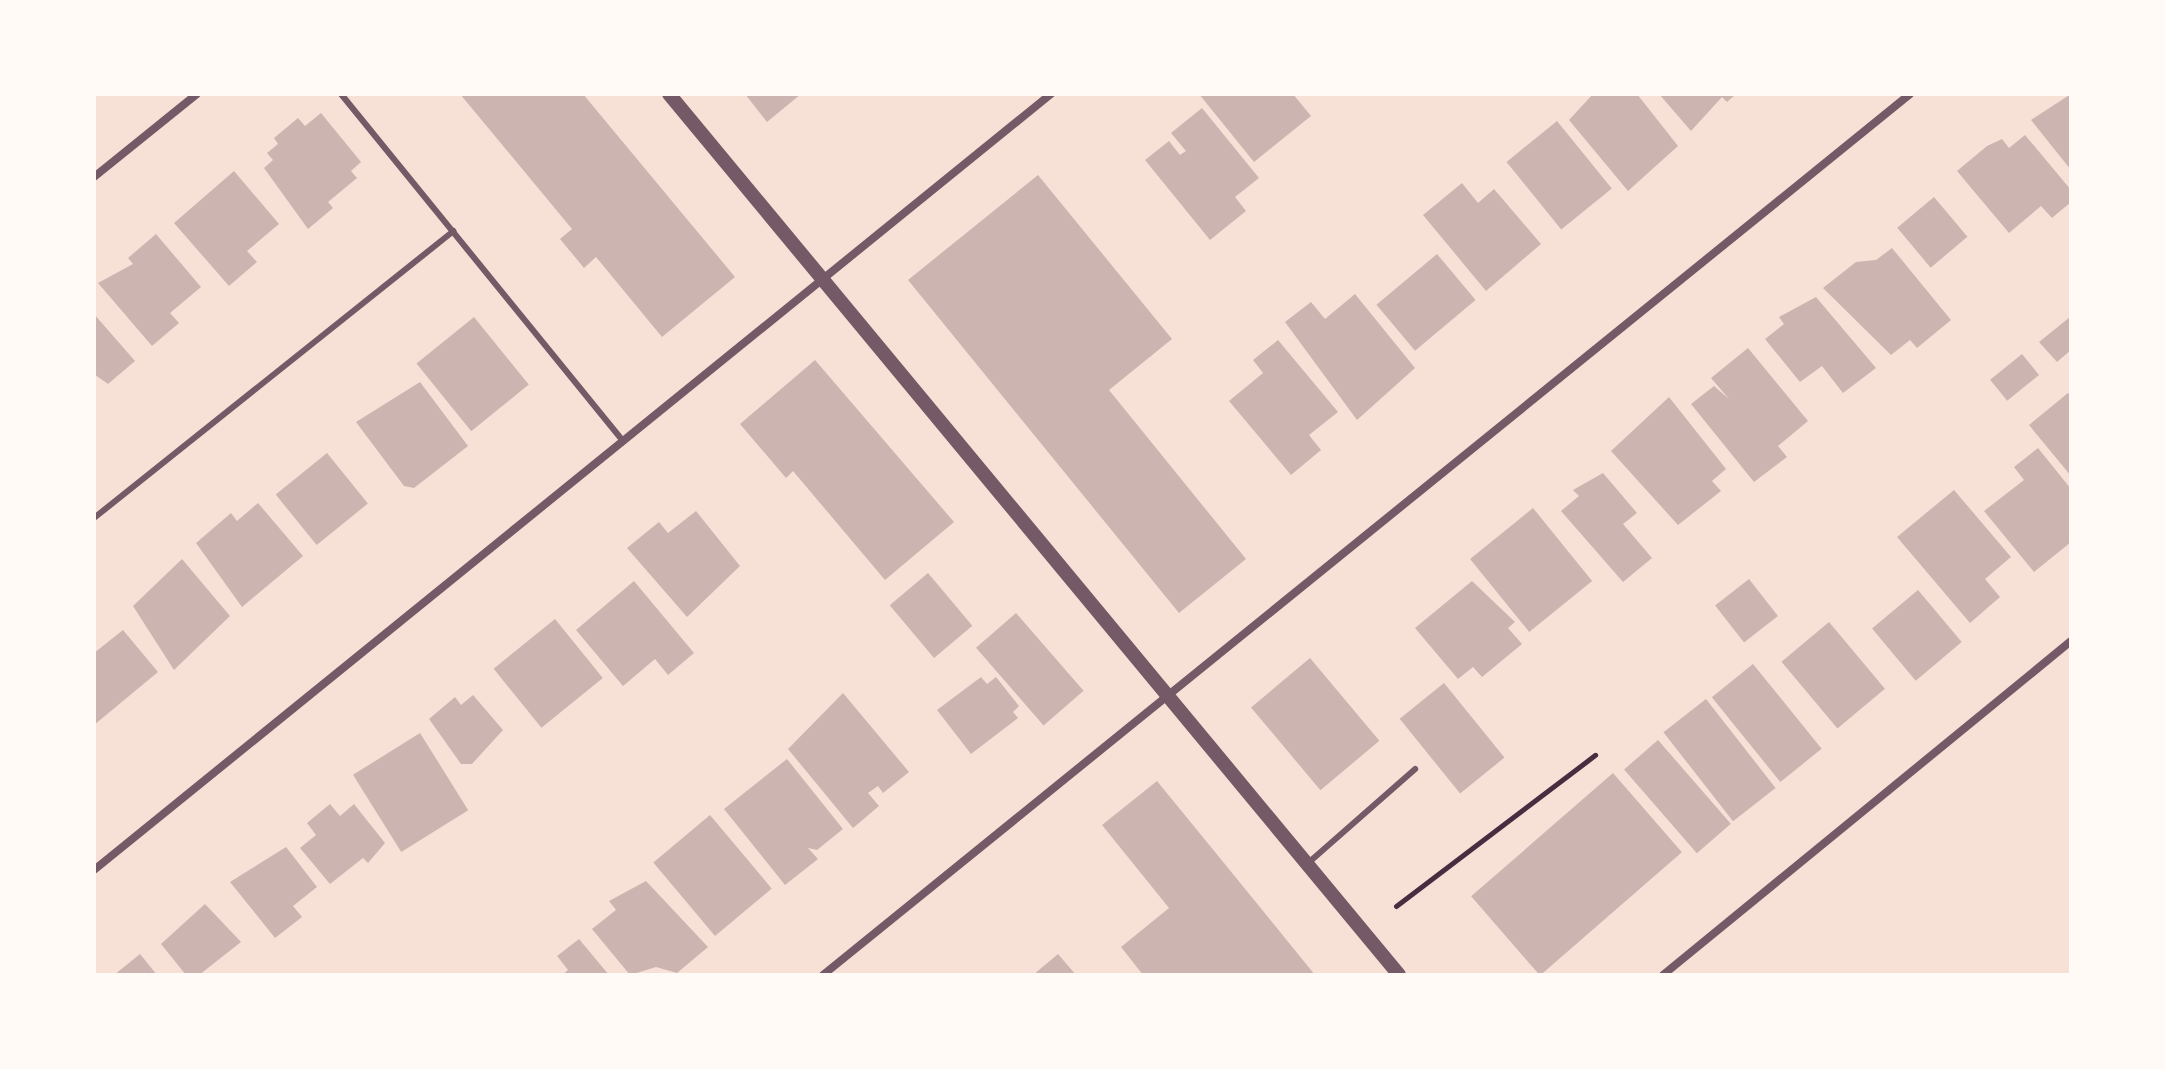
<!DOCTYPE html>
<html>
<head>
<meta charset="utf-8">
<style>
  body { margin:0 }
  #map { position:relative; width:2165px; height:1069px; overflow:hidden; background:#f7e1d7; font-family:"Titillium Web",sans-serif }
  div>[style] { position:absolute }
  .building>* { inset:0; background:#ccb4b1; transform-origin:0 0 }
  .path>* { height:5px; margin:-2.5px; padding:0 2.5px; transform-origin:2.5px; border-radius:2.5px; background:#4a2c40 }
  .service>* { height:6px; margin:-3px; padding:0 3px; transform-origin:3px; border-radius:3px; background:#755966 }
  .minor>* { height:8px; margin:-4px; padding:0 4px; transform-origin:4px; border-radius:4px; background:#755966 }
  .tertiary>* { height:14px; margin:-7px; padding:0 7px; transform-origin:7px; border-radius:7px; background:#755966 }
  span { translate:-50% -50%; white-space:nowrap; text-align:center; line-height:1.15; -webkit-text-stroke:6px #fffaf5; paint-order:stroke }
  .frame { position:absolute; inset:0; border:96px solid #fffaf5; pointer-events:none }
</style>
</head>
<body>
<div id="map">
  <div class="building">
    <i style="clip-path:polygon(460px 94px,583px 94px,735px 277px,662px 337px,596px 257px,584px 268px,560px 239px,572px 229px)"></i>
    <i style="clip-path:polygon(745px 94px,801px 94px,767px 122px)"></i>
    <i style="clip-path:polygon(1199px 94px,1293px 94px,1311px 116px,1254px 162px)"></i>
    <i style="clip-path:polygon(1593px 94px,1637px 94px,1678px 146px,1628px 191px,1569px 120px)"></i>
    <i style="clip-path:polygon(1659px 94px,1736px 94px,1727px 102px,1722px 97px,1691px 131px)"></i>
    <i style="clip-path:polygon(2071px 94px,2071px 170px,2031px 120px)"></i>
    <i style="clip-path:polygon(1202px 108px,1259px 178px,1235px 197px,1246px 211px,1210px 240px,1145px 160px,1169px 141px,1180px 155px,1186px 151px,1171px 133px)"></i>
    <i style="clip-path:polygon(321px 113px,361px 162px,351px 171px,357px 178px,328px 202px,333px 208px,308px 229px,264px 168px,273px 160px,267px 153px,278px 144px,274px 138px,298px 118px,305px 126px)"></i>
    <i style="left:1557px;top:121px;width:87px;height:65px;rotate:51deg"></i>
    <i style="clip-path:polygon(2025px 135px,2071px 190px,2071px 202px,2052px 218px,2041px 206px,2009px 233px,1957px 171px,1987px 146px,2002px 139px,2009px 148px)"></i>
    <i style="clip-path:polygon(234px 171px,279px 224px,247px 251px,257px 262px,229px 286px,174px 223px)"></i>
    <i style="clip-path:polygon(1038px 175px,1172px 339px,1109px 390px,1246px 559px,1179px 613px,908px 280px)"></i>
    <i style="clip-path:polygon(1462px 183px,1478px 203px,1494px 189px,1541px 244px,1486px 291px,1423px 215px)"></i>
    <i style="left:1934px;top:197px;width:52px;height:48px;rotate:50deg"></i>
    <i style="clip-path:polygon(156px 234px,201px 287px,170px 313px,179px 323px,152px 346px,98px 283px,133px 264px,128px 258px)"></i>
    <i style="clip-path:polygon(1892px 248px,1951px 320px,1917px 348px,1910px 340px,1891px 355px,1823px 288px,1856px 262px,1876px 260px)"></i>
    <i style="left:1437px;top:254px;width:60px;height:79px;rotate:50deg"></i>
    <i style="clip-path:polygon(1355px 294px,1415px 368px,1357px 420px,1285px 322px,1311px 302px,1325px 319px)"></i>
    <i style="clip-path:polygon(1816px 297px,1876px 368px,1843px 393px,1822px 366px,1800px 382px,1765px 339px,1784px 324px,1779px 317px)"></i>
    <i style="clip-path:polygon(94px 314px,135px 361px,108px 384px,94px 374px)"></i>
    <i style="left:474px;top:317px;width:87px;height:74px;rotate:51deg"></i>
    <i style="clip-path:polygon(2070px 317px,2071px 350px,2057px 362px,2039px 342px)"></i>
    <i style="clip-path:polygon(1278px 340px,1338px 412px,1309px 435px,1321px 450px,1291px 475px,1229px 401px,1263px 373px,1253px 360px)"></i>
    <i style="clip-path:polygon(1748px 348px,1808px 421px,1778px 446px,1787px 457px,1754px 482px,1691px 404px,1714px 386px,1729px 399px,1711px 378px)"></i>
    <i style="left:2022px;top:354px;width:27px;height:41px;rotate:51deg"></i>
    <i style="clip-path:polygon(815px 360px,954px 522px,885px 580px,793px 471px,786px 478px,740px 424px)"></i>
    <i style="clip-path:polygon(420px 382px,468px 446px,414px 488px,404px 486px,356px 422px)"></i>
    <i style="clip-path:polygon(2068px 393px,2071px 396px,2071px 476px,2029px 425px)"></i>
    <i style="clip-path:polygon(1669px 397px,1726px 469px,1712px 481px,1721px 491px,1678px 525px,1611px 451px)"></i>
    <i style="clip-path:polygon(2038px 448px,2071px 489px,2071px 542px,2034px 572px,1984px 511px,2024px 480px,2014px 467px)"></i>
    <i style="left:327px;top:453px;width:65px;height:66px;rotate:51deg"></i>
    <i style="clip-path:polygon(1603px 473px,1637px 513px,1623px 524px,1652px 558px,1623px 582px,1561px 511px,1579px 496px,1573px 490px)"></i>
    <i style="clip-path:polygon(1954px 490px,2011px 557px,1985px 579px,2000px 597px,1970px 623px,1897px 537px)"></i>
    <i style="clip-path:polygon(258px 503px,303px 556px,242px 607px,196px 543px,231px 513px,237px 521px)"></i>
    <i style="left:1533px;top:508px;width:94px;height:81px;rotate:51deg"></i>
    <i style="clip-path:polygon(696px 511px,740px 566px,687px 617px,627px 548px,659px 522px,668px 533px)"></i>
    <i style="clip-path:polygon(182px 559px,230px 616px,174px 670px,133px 606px)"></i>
    <i style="left:928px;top:573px;width:69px;height:50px;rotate:50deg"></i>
    <i style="left:1749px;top:579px;width:47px;height:43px;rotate:52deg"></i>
    <i style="clip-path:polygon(634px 581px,694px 653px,668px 675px,655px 659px,623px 686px,576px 630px)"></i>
    <i style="clip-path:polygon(1472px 581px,1515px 622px,1508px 628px,1522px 644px,1482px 677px,1473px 667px,1458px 679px,1415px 628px)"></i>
    <i style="left:1918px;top:590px;width:68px;height:60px;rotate:50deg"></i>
    <i style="left:1016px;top:613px;width:103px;height:53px;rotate:49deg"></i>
    <i style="left:555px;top:619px;width:76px;height:79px;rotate:51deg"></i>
    <i style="left:1829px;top:622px;width:87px;height:62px;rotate:50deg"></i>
    <i style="clip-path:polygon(123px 630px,158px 672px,94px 725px,94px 653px)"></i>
    <i style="left:1310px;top:658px;width:108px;height:77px;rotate:50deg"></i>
    <i style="left:1753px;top:664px;width:109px;height:53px;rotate:51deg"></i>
    <i style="clip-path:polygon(981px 677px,987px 684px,996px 677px,1019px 706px,1013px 712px,1018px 718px,971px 754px,937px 710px)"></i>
    <i style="left:1444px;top:683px;width:96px;height:57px;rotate:51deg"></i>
    <i style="clip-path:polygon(843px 693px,909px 772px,883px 793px,878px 786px,868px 793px,879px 806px,853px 828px,788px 749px)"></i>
    <i style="clip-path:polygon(473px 695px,503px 730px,472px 764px,461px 764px,429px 719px,455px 697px,461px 705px)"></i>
    <i style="left:1706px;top:699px;width:113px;height:54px;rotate:52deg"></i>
    <i style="left:420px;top:733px;width:91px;height:79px;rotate:58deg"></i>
    <i style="left:1658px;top:740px;width:111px;height:45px;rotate:49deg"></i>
    <i style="clip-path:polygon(787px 759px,843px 829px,817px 850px,808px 848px,818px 859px,785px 885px,724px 809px)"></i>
    <i style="left:1613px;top:773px;width:105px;height:188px;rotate:49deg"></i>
    <i style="clip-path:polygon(1157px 781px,1224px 863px,1315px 975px,1143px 975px,1121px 947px,1169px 908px,1102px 825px)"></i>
    <i style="clip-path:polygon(330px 804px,340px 816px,354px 804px,385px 843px,368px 863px,363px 858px,330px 884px,300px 848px,316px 835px,307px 823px)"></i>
    <i style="left:710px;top:815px;width:96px;height:74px;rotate:50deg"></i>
    <i style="clip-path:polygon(286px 847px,317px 887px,293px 906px,302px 917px,275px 938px,230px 882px)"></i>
    <i style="clip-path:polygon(646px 881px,708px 947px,677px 973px,656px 967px,630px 975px,592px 929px,616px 910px,609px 901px)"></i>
    <i style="clip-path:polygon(205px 904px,241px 942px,199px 975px,186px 975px,161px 944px)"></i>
    <i style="clip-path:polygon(579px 939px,609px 975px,562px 975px,568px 970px,557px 956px)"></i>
    <i style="clip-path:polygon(140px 954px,157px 975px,114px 975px)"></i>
    <i style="clip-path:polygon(1058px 954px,1076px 975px,1033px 975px)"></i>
  </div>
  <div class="path">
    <i style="left:1396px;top:906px;width:250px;rotate:-37.2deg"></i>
  </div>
  <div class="service">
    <i style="left:341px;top:94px;width:442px;rotate:50.9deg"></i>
    <i style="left:94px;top:518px;width:460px;rotate:-38.6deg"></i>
    <i style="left:1307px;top:864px;width:144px;rotate:-41.3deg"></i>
  </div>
  <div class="minor">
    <i style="left:94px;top:177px;width:132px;rotate:-38.9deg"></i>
    <i style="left:94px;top:870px;width:1232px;rotate:-39.04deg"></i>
    <i style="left:823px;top:975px;width:1399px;rotate:-39.02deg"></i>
    <i style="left:1663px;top:975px;width:527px;rotate:-39.3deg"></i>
  </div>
  <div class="tertiary">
    <i style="left:669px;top:94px;width:1144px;rotate:50.35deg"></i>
  </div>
  <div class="frame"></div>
</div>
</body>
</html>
